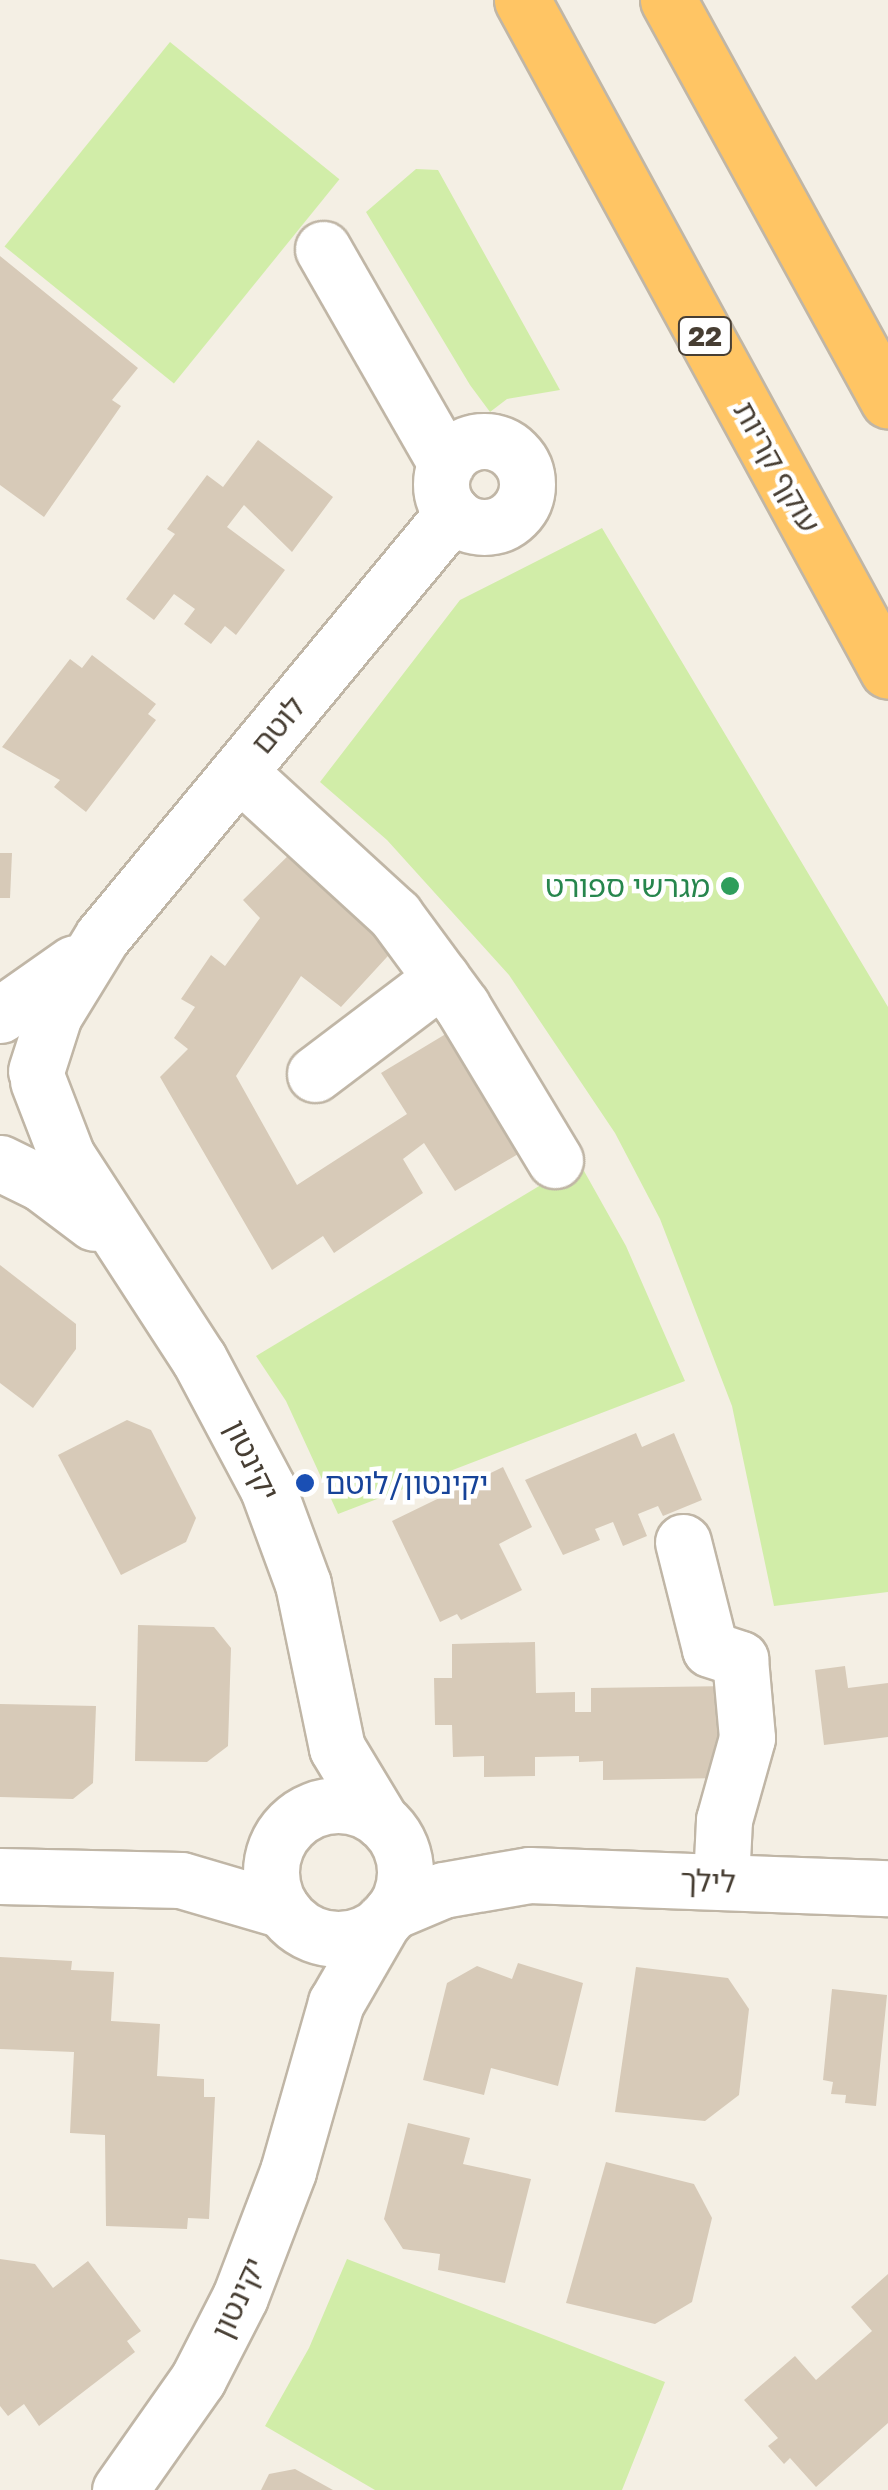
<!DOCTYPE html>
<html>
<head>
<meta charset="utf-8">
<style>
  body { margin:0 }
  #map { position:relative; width:888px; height:2490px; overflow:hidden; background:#f4efe4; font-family:"Golos Text","Noto Sans Hebrew",sans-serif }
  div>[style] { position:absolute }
  .green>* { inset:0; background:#d1eda8; transform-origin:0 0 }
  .building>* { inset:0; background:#d7cab8 }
  .roads { filter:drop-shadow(2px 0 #c0b6a6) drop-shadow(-2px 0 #c0b6a6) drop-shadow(0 2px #c0b6a6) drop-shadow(0 -2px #c0b6a6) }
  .minor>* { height:55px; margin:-27.5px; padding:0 27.5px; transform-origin:27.5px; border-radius:27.5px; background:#fff }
  .minor>.ring { margin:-27.5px; padding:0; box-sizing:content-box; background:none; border:55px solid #fff; border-radius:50% }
  .highway>* { height:55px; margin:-27.5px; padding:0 27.5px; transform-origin:27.5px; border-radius:27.5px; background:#ffc564 }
  .dots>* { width:28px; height:28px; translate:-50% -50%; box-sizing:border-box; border:5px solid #fff; border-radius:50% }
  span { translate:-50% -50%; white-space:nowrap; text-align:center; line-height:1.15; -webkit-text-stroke:9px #fff; paint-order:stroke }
  .shield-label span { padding:2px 8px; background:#fff; border:2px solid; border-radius:8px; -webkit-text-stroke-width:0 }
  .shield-label { font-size:28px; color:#473e33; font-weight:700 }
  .street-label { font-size:30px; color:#473e33 }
  .leisure-label { font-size:30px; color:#27864d }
  .right { translate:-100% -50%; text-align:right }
  .transit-label { font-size:30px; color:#164399 }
  .left { translate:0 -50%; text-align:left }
</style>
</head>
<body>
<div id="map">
  <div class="green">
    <i style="left:170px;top:42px;width:218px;height:263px;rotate:39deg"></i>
    <i style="clip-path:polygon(416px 169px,438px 170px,560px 390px,507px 399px,490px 412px,470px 385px,366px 212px)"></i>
    <i style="clip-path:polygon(602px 528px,888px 1007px,888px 1592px,774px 1606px,732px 1406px,660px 1219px,615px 1133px,509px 975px,387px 840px,320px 782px,460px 600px)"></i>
    <i style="clip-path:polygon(579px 1162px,626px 1246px,685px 1381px,338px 1514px,286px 1401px,256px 1356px)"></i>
    <i style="clip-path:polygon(347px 2259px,665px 2382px,622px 2490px,375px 2490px,265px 2426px,309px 2348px)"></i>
  </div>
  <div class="building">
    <i style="clip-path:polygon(0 256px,138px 368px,112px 400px,121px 406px,44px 517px,0 485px)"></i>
    <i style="clip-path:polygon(258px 440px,333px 497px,292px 552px,244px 505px,227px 527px,285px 570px,236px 635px,225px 626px,211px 644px,184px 624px,195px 609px,174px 594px,154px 620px,126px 599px,175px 534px,167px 529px,207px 475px,223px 487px)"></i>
    <i style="clip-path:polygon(92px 655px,156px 704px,148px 714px,156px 720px,86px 812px,54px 787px,60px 780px,2px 747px,70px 659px,82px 668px)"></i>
    <i style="clip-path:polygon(297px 847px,398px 945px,341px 1007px,301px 976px,236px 1076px,297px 1185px,407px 1114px,381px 1073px,454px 1029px,530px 1147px,455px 1191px,424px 1143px,403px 1159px,423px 1193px,334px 1253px,323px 1236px,272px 1270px,160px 1077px,188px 1049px,174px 1038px,195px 1007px,181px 999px,211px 955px,225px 966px,260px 918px,243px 900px)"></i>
    <i style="clip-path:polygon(0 853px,12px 853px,10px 898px,0 898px)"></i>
    <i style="clip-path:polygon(0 1265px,76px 1324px,76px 1349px,33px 1408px,0 1383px)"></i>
    <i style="clip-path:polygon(127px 1420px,151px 1430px,196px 1518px,186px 1542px,121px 1575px,58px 1455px)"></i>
    <i style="clip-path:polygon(636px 1433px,642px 1447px,674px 1433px,702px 1500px,663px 1516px,658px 1506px,638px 1514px,647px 1536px,623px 1546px,613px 1522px,595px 1529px,600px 1540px,563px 1555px,525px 1480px)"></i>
    <i style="clip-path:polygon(503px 1467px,532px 1527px,499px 1544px,522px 1590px,461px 1620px,457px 1614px,440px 1622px,392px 1521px)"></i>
    <i style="clip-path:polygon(138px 1625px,214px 1627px,231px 1648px,228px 1746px,207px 1762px,135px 1761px)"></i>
    <i style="clip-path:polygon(535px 1642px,536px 1693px,575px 1692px,575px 1712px,591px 1712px,591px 1688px,732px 1686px,723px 1778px,603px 1780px,603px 1761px,579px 1762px,579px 1756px,535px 1757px,535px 1776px,484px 1777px,484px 1756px,453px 1757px,452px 1725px,435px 1725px,434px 1678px,452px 1678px,452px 1644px)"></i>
    <i style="clip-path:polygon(845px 1666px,848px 1688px,888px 1683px,888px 1737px,824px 1745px,815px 1670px)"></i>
    <i style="clip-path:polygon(0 1704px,96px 1706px,93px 1783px,73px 1799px,0 1797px)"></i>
    <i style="clip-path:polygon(0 1957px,72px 1961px,71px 1970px,114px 1972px,111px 2021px,160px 2024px,157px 2076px,204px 2079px,204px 2097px,215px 2097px,209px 2219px,188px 2218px,187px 2229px,106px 2226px,105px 2135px,70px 2133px,74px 2052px,0 2049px)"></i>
    <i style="clip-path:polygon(518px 1963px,583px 1983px,558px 2086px,491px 2068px,484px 2095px,423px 2080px,447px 1983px,477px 1966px,512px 1979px)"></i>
    <i style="clip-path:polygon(636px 1967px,728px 1978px,749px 2009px,739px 2095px,705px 2121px,615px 2112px)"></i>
    <i style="clip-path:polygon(832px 1989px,887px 1995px,876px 2106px,845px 2103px,846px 2095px,831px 2094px,833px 2082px,823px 2080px)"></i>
    <i style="clip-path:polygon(408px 2123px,470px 2138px,463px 2164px,531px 2179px,505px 2283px,438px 2270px,440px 2254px,403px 2249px,384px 2219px)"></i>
    <i style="clip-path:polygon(606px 2162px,694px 2184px,712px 2218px,692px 2302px,655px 2324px,566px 2303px)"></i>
    <i style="clip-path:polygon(0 2259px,35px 2264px,53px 2288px,88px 2261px,141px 2331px,127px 2341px,135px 2352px,39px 2426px,24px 2404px,8px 2416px,0 2406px)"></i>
    <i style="clip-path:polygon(888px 2274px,888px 2423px,816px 2487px,790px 2458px,784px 2464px,768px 2446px,778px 2438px,744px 2400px,795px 2356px,816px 2380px,872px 2331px,851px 2307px)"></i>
    <i style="clip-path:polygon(295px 2469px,333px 2490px,261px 2490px,269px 2474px)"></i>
  </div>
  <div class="roads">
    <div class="minor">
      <i style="left:323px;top:249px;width:248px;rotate:60.2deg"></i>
      <i class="ring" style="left:441px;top:441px;width:31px;height:31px"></i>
      <i style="left:239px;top:772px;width:212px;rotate:42.5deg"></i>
      <i style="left:395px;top:915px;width:113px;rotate:53.6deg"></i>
      <i style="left:462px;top:1006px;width:180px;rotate:58.9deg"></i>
      <i style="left:0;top:1015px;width:90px;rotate:-35.1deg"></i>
      <i style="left:36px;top:1071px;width:59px;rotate:-72.2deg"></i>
      <i style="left:54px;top:1015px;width:92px;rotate:-58.4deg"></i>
      <i style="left:102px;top:937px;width:550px;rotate:-50.38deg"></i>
      <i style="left:315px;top:1074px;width:159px;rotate:-37.1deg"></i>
      <i style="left:38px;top:1081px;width:80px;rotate:68.9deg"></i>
      <i style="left:67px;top:1156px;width:242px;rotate:57deg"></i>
      <i style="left:199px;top:1359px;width:147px;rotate:62deg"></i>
      <i style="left:268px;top:1489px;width:101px;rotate:69.8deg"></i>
      <i style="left:303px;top:1584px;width:167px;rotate:78.3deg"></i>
      <i style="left:337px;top:1748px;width:85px;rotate:58.9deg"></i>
      <i style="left:0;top:1163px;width:46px;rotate:26deg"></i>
      <i style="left:41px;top:1183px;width:66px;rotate:37deg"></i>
      <i style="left:683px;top:1542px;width:110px;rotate:75.8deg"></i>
      <i style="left:710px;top:1649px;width:32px;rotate:18deg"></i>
      <i style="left:740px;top:1659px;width:79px;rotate:84.9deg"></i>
      <i style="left:747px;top:1738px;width:85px;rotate:105.7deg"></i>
      <i style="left:724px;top:1820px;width:62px;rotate:92.8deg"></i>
      <i class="ring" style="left:271px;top:1805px;width:79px;height:79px"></i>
      <i style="left:0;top:1876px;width:181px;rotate:1.3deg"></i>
      <i style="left:181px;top:1880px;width:106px;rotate:16.4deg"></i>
      <i style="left:391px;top:1912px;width:56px;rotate:-22.9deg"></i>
      <i style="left:443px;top:1890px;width:87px;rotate:-9.9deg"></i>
      <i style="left:529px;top:1875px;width:359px;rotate:2.1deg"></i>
      <i style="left:120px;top:2490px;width:136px;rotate:-54.9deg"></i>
      <i style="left:198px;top:2379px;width:92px;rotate:-62.9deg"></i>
      <i style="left:240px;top:2297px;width:135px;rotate:-69.1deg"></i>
      <i style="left:288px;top:2171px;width:175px;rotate:-74.1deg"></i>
      <i style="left:336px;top:2003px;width:96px;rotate:-60deg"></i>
    </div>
    <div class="highway">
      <i style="left:522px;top:0;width:764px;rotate:61.39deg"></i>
      <i style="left:668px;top:0;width:457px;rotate:61.2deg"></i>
    </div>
  </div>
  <div class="dots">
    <i style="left:730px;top:886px;background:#2e9e5b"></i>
    <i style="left:305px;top:1483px;background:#1a4fb4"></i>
  </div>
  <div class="shield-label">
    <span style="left:705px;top:336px">22</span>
  </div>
  <div class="street-label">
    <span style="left:777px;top:467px;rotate:61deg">עוקף קריות</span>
    <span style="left:278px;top:725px;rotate:-50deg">לוטם</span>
    <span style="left:252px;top:1460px;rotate:64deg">יקינטון</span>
    <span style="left:708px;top:1881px;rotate:2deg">לילך</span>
    <span style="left:238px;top:2298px;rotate:-65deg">יקינטון</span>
  </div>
  <div class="leisure-label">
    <span class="right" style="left:710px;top:886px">מגרשי ספורט</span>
  </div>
  <div class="transit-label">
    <span class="left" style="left:325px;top:1483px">יקינטון/לוטם</span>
  </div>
</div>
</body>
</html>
